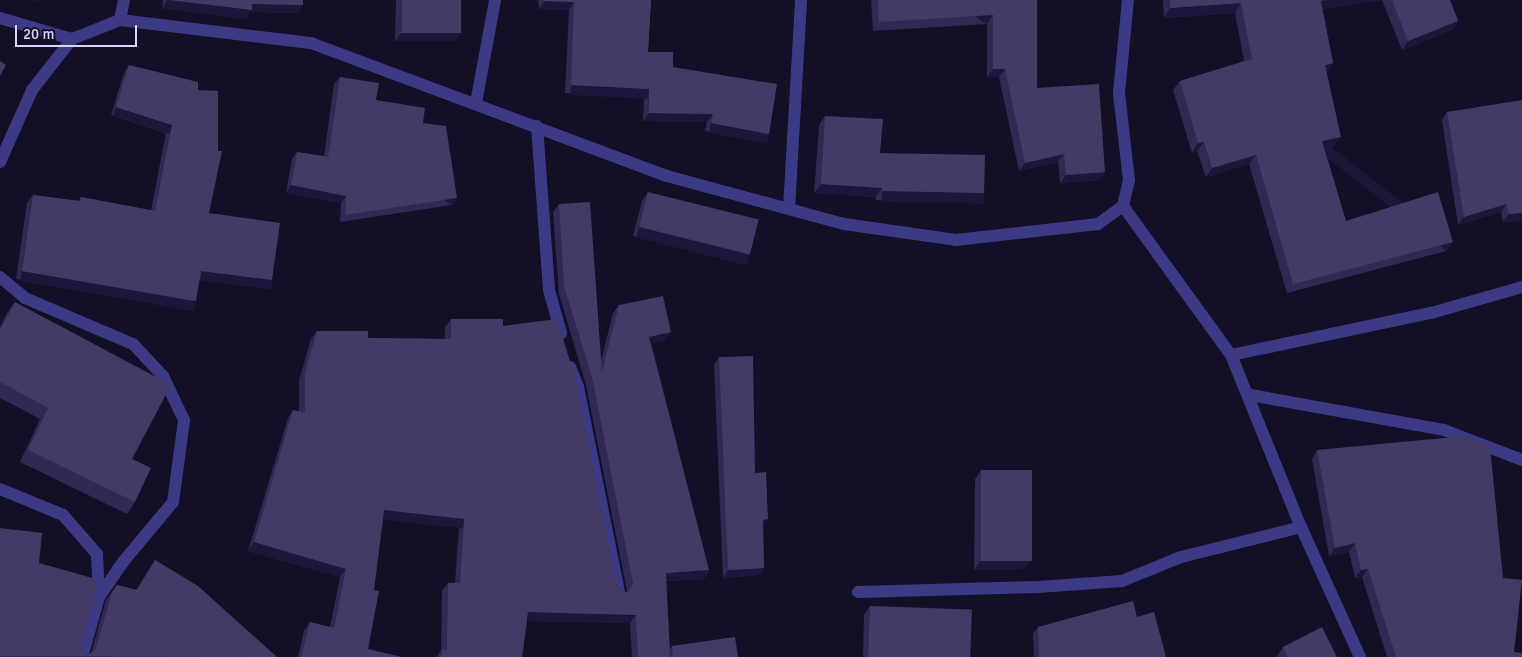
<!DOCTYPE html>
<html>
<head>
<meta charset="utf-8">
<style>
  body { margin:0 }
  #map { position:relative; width:1522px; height:657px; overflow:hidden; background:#130f26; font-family:Signika,sans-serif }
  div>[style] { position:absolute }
  .minor>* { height:12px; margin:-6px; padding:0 6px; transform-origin:6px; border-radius:6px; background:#3d3a85 }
  .wall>* { inset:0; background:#312854 }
  .shaded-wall>* { inset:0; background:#1d163a; transform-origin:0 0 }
  .building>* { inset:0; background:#433a66; transform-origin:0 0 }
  span { translate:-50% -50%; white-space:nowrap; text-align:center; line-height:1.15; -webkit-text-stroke:4px #130f26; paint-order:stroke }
  .scale { position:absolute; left:15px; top:25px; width:122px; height:22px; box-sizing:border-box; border:2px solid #d9d4ff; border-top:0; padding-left:6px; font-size:15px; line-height:18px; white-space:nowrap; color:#d9d4ff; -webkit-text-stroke:4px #130f26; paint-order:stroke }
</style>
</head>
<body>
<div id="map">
  <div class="minor">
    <i style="left:0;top:18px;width:75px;rotate:16.3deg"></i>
    <i style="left:120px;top:20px;width:20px;rotate:-79deg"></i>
    <i style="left:476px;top:103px;width:105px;rotate:-79.5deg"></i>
    <i style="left:537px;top:126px;width:164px;rotate:85.8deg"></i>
    <i style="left:549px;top:290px;width:45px;rotate:74.4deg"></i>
    <i style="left:0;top:162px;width:79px;rotate:-66deg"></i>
    <i style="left:32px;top:90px;width:65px;rotate:-51.9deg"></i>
    <i style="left:72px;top:39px;width:52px;rotate:-21.6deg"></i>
    <i style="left:120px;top:20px;width:192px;rotate:6.9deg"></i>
    <i style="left:311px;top:43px;width:380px;rotate:20.5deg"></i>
    <i style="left:667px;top:176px;width:183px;rotate:15.2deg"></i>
    <i style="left:844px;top:224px;width:113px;rotate:8.1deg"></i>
    <i style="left:956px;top:240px;width:143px;rotate:-6.4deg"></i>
    <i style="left:1098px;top:224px;width:31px;rotate:-36deg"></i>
    <i style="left:1123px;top:206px;width:27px;rotate:-77deg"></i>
    <i style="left:1129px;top:180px;width:88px;rotate:-96.6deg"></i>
    <i style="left:1119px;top:93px;width:93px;rotate:-84.5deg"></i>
    <i style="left:1123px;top:206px;width:184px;rotate:54.1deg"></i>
    <i style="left:1231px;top:355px;width:186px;rotate:67.9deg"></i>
    <i style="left:1301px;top:527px;width:143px;rotate:65.6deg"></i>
    <i style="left:789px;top:209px;width:209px;rotate:-86.7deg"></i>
    <i style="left:0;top:277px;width:33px;rotate:40deg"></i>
    <i style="left:25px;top:298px;width:117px;rotate:23.1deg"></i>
    <i style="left:133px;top:344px;width:44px;rotate:46.8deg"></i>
    <i style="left:163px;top:376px;width:49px;rotate:64.5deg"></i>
    <i style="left:184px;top:420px;width:83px;rotate:97.6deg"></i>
    <i style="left:173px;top:502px;width:78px;rotate:129.8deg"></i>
    <i style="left:123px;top:562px;width:42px;rotate:124.4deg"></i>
    <i style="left:1231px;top:355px;width:204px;rotate:-11.9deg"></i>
    <i style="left:1431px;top:313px;width:95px;rotate:-15.9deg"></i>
    <i style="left:570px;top:367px;width:22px;rotate:68deg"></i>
    <i style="left:578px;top:387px;width:210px;rotate:78.7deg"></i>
    <i style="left:1250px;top:395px;width:197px;rotate:10.2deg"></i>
    <i style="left:1444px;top:430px;width:84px;rotate:21deg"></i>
    <i style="left:0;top:489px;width:68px;rotate:22.4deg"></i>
    <i style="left:63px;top:515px;width:52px;rotate:48.9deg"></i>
    <i style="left:97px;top:554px;width:43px;rotate:87.3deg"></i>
    <i style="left:99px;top:597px;width:62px;rotate:105.8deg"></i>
    <i style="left:858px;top:592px;width:180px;rotate:-1.6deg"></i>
    <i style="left:1038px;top:587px;width:84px;rotate:-4.1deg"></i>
    <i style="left:1122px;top:581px;width:64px;rotate:-22.1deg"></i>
    <i style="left:1181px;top:557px;width:124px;rotate:-14deg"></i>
  </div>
  <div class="wall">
    <i style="clip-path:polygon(163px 0,303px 0,303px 5px,297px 13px,250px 12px,246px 19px,162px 8px)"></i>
    <i style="clip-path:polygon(396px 0,461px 0,461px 33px,455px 41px,395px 41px)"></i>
    <i style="clip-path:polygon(538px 0,651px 0,648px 52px,673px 67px,769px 134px,763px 142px,705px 131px,707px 122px,643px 121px,644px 97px,565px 93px,569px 10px,539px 9px)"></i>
    <i style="clip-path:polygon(871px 0,1037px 0,1037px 88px,1105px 172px,1099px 180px,1060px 183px,1058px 162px,1019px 171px,999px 77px,987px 77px,987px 24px,873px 31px)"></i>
    <i style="clip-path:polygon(1163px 0,1450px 0,1458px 21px,1452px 30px,1402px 50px,1382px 0,1322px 9px,1333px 63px,1327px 73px,1334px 146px,1324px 148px,1346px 221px,1453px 242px,1446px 251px,1287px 293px,1249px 164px,1206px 177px,1197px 151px,1192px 153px,1173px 90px,1180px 81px,1244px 61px,1235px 13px,1164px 18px)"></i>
    <i style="clip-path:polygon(129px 65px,198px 90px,209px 213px,272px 280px,267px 288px,199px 280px,191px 309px,16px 279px,27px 203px,33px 195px,78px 201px,81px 197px,151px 210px,166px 133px,111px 115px,124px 73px)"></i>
    <i style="clip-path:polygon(340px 77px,376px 100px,423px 123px,457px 198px,452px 205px,340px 222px,341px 203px,286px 193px,292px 159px,297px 152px,324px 156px,334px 84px)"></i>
    <i style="clip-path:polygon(1447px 112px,1522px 221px,1503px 222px,1501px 212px,1458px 225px,1442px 120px)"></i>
    <i style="clip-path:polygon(825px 116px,880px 153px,984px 193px,978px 202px,876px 200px,876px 197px,814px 193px,819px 125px)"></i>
    <i style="clip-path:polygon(648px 192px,749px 255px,743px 264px,633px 236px,642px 201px)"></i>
    <i style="clip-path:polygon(559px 204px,601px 361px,613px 313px,619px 305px,665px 340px,651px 343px,709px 570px,704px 579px,666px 581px,670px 649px,672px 646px,738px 657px,632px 657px,630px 623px,527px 621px,522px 657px,437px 657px,441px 650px,442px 591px,448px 583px,455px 583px,459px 527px,383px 519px,374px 590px,368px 649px,401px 657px,298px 657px,304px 631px,310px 622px,330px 627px,340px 577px,248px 551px,288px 418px,293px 410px,299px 412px,299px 380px,311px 339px,317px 331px,368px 338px,445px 339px,445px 327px,451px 319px,503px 326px,617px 586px,626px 592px,627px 591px,586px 385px,559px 294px,553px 212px)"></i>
    <i style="clip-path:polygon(15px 302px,132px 459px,135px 502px,127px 514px,20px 462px,40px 419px,0 398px,0 327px,7px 313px)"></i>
    <i style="clip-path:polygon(719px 357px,755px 473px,763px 527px,764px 568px,759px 575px,723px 578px,714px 365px)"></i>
    <i style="clip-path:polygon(1317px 450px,1503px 578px,1514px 652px,1522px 657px,1387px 657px,1362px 577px,1355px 578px,1349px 552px,1329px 556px,1312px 459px)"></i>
    <i style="clip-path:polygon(981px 470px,1025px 569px,974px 570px,975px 479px)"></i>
    <i style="clip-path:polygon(155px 560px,277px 657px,0 657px,39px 563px,85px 656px,91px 653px,106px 600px,117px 585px,136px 590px)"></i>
    <i style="clip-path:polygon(870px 606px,971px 657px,863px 657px,864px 615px)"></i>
    <i style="clip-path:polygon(1137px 617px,1166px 657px,1034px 657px,1033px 634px,1038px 627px)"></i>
    <i style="clip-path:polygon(1283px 647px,1337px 657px,1277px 657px,1277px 656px)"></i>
  </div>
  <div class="shaded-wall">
    <i style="clip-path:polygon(27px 0,38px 0,36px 2px)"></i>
    <i style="clip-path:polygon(167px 0,252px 4px,303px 5px,297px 13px,250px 12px,246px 19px,162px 8px)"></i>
    <i style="clip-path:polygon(1325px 0,1382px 0,1314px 10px,1321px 1px)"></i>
    <i style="clip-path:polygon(544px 1px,574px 2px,569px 10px,539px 9px)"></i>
    <i style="clip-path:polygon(1241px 3px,1235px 13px,1164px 18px,1170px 8px)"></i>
    <i style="left:993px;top:15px;width:11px;height:114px;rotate:124deg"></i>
    <i style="clip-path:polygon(1458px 21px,1452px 30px,1402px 50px,1408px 41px)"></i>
    <i style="clip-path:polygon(401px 33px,461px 33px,455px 41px,395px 41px)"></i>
    <i style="clip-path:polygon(1333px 63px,1327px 73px,1325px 65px)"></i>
    <i style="clip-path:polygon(993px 69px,1005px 69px,999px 77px,987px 77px)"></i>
    <i style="left:571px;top:85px;width:78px;height:10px;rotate:3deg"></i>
    <i style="left:116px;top:107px;width:59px;height:9px;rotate:18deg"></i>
    <i style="clip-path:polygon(649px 113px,713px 114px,707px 122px,643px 121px)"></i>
    <i style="left:711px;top:123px;width:59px;height:10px;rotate:11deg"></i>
    <i style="clip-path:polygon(1341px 137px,1334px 146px,1315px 150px,1322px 141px)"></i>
    <i style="clip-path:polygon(1204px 142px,1197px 151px,1192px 153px,1198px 143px)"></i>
    <i style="clip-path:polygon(1064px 154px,1058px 162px,1019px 171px,1025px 163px)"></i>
    <i style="clip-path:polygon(1256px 155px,1249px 164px,1206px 177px,1212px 168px)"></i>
    <i style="clip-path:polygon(1105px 172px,1099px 180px,1060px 183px,1066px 175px)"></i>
    <i style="clip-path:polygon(821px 184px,882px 188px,876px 197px,814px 193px)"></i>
    <i style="clip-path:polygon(291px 185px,346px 196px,341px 203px,286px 193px)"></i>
    <i style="left:882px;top:191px;width:102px;height:11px;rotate:1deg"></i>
    <i style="left:457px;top:198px;width:9px;height:113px;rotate:126deg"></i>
    <i style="clip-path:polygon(1506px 204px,1501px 212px,1458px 225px,1464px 217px)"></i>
    <i style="clip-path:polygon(1522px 213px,1522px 221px,1503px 222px,1509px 214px)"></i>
    <i style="left:639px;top:227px;width:114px;height:11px;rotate:14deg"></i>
    <i style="left:1453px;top:242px;width:11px;height:165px;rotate:128deg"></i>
    <i style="left:22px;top:271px;width:177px;height:10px;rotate:10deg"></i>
    <i style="left:201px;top:271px;width:72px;height:10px;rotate:7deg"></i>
    <i style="clip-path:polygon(671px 332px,665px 340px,643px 345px,649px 337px)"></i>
    <i style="left:384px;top:510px;width:81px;height:10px;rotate:6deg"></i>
    <i style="clip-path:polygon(768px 519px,763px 527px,763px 520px)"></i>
    <i style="clip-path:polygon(254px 542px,346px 569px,340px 577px,248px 551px)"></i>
    <i style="clip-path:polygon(1355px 543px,1349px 552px,1329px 556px,1335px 548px)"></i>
    <i style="clip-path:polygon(1031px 560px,1025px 569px,974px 570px,980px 561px)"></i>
    <i style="clip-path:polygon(764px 568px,759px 575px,723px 578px,728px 570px)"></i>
    <i style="clip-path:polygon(1368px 569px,1362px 577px,1355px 578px,1361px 570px)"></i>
    <i style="clip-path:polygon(709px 570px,704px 579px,660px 581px,666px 573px)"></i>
    <i style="clip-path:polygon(528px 612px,636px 615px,630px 623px,522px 621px)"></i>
  </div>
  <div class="building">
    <i style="clip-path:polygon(169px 0,303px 0,303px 5px,252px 4px,252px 10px)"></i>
    <i style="left:402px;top:0;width:59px;height:33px"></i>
    <i style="clip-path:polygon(544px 0,651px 0,648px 52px,673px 52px,673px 67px,777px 84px,769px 134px,711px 123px,713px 114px,649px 113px,649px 89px,571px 85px,574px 2px,544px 1px)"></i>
    <i style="clip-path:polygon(878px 0,1037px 0,1037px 88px,1099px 84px,1105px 172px,1066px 175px,1064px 154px,1025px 163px,1005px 69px,993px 69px,993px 15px,879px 22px)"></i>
    <i style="clip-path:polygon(1170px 0,1325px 0,1321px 1px,1333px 63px,1325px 65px,1341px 137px,1322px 141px,1346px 221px,1438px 192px,1453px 242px,1293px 284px,1256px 155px,1212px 168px,1204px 142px,1198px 143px,1180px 81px,1252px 59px,1241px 3px,1170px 8px)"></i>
    <i style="clip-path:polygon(1392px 0,1450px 0,1458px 21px,1408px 41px)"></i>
    <i style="clip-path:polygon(0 61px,6px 65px,0 76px)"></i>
    <i style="clip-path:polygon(129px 65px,198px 82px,198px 90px,218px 91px,218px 151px,222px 151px,209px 213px,280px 223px,272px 280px,201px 271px,196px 301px,22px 271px,33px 195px,80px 201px,81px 197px,155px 211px,172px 125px,116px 107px)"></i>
    <i style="clip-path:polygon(340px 77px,379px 83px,376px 100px,425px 108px,423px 123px,446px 126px,457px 198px,345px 215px,346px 196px,291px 185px,297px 152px,328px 157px)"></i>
    <i style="clip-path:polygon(1522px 100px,1522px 213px,1509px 214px,1506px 204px,1464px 217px,1447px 112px)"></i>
    <i style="clip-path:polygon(825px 116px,883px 119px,880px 153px,985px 155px,984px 193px,882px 191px,882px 188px,821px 184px)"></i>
    <i style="left:648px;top:192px;width:114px;height:36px;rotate:14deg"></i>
    <i style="clip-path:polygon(590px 202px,602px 372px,619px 305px,663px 296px,671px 332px,649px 337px,709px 570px,666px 573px,670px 657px,638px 657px,636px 615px,528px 612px,522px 657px,441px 657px,442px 649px,447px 650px,448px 583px,460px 583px,464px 519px,384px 510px,374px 590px,379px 591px,368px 649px,401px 657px,301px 657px,310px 622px,334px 628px,346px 569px,254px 542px,293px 410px,305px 413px,305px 372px,317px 331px,368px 331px,368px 338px,451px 339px,451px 319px,503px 319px,503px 326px,557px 319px,576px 381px,617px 586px,627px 593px,633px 583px,592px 377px,564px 286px,559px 204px)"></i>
    <i style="clip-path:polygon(15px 302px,171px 385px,132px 459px,151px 468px,135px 502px,28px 450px,48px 408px,0 382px,0 330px)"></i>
    <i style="clip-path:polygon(753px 356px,755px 473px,766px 472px,768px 519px,763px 520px,764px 568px,728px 570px,719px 357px)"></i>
    <i style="clip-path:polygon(1465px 436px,1490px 446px,1503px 578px,1522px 580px,1514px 652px,1522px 653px,1522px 657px,1396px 657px,1368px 569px,1361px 570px,1355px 543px,1335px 548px,1317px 450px)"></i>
    <i style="left:981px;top:470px;width:51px;height:91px"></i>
    <i style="clip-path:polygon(0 528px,42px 533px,39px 563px,96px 579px,97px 588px,80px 647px,85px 656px,95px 651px,112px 592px,117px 585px,137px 590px,155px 560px,198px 586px,277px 657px,0 656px)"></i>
    <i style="clip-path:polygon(1133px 601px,1137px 617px,1154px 612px,1166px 657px,1039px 657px,1038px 627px)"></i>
    <i style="left:870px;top:606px;width:102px;height:51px;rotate:2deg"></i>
    <i style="clip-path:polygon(1322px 627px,1337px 657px,1288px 657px,1283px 647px)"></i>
    <i style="clip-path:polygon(735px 637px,738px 657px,673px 657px,672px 646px)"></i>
  </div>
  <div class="scale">20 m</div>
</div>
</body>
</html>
